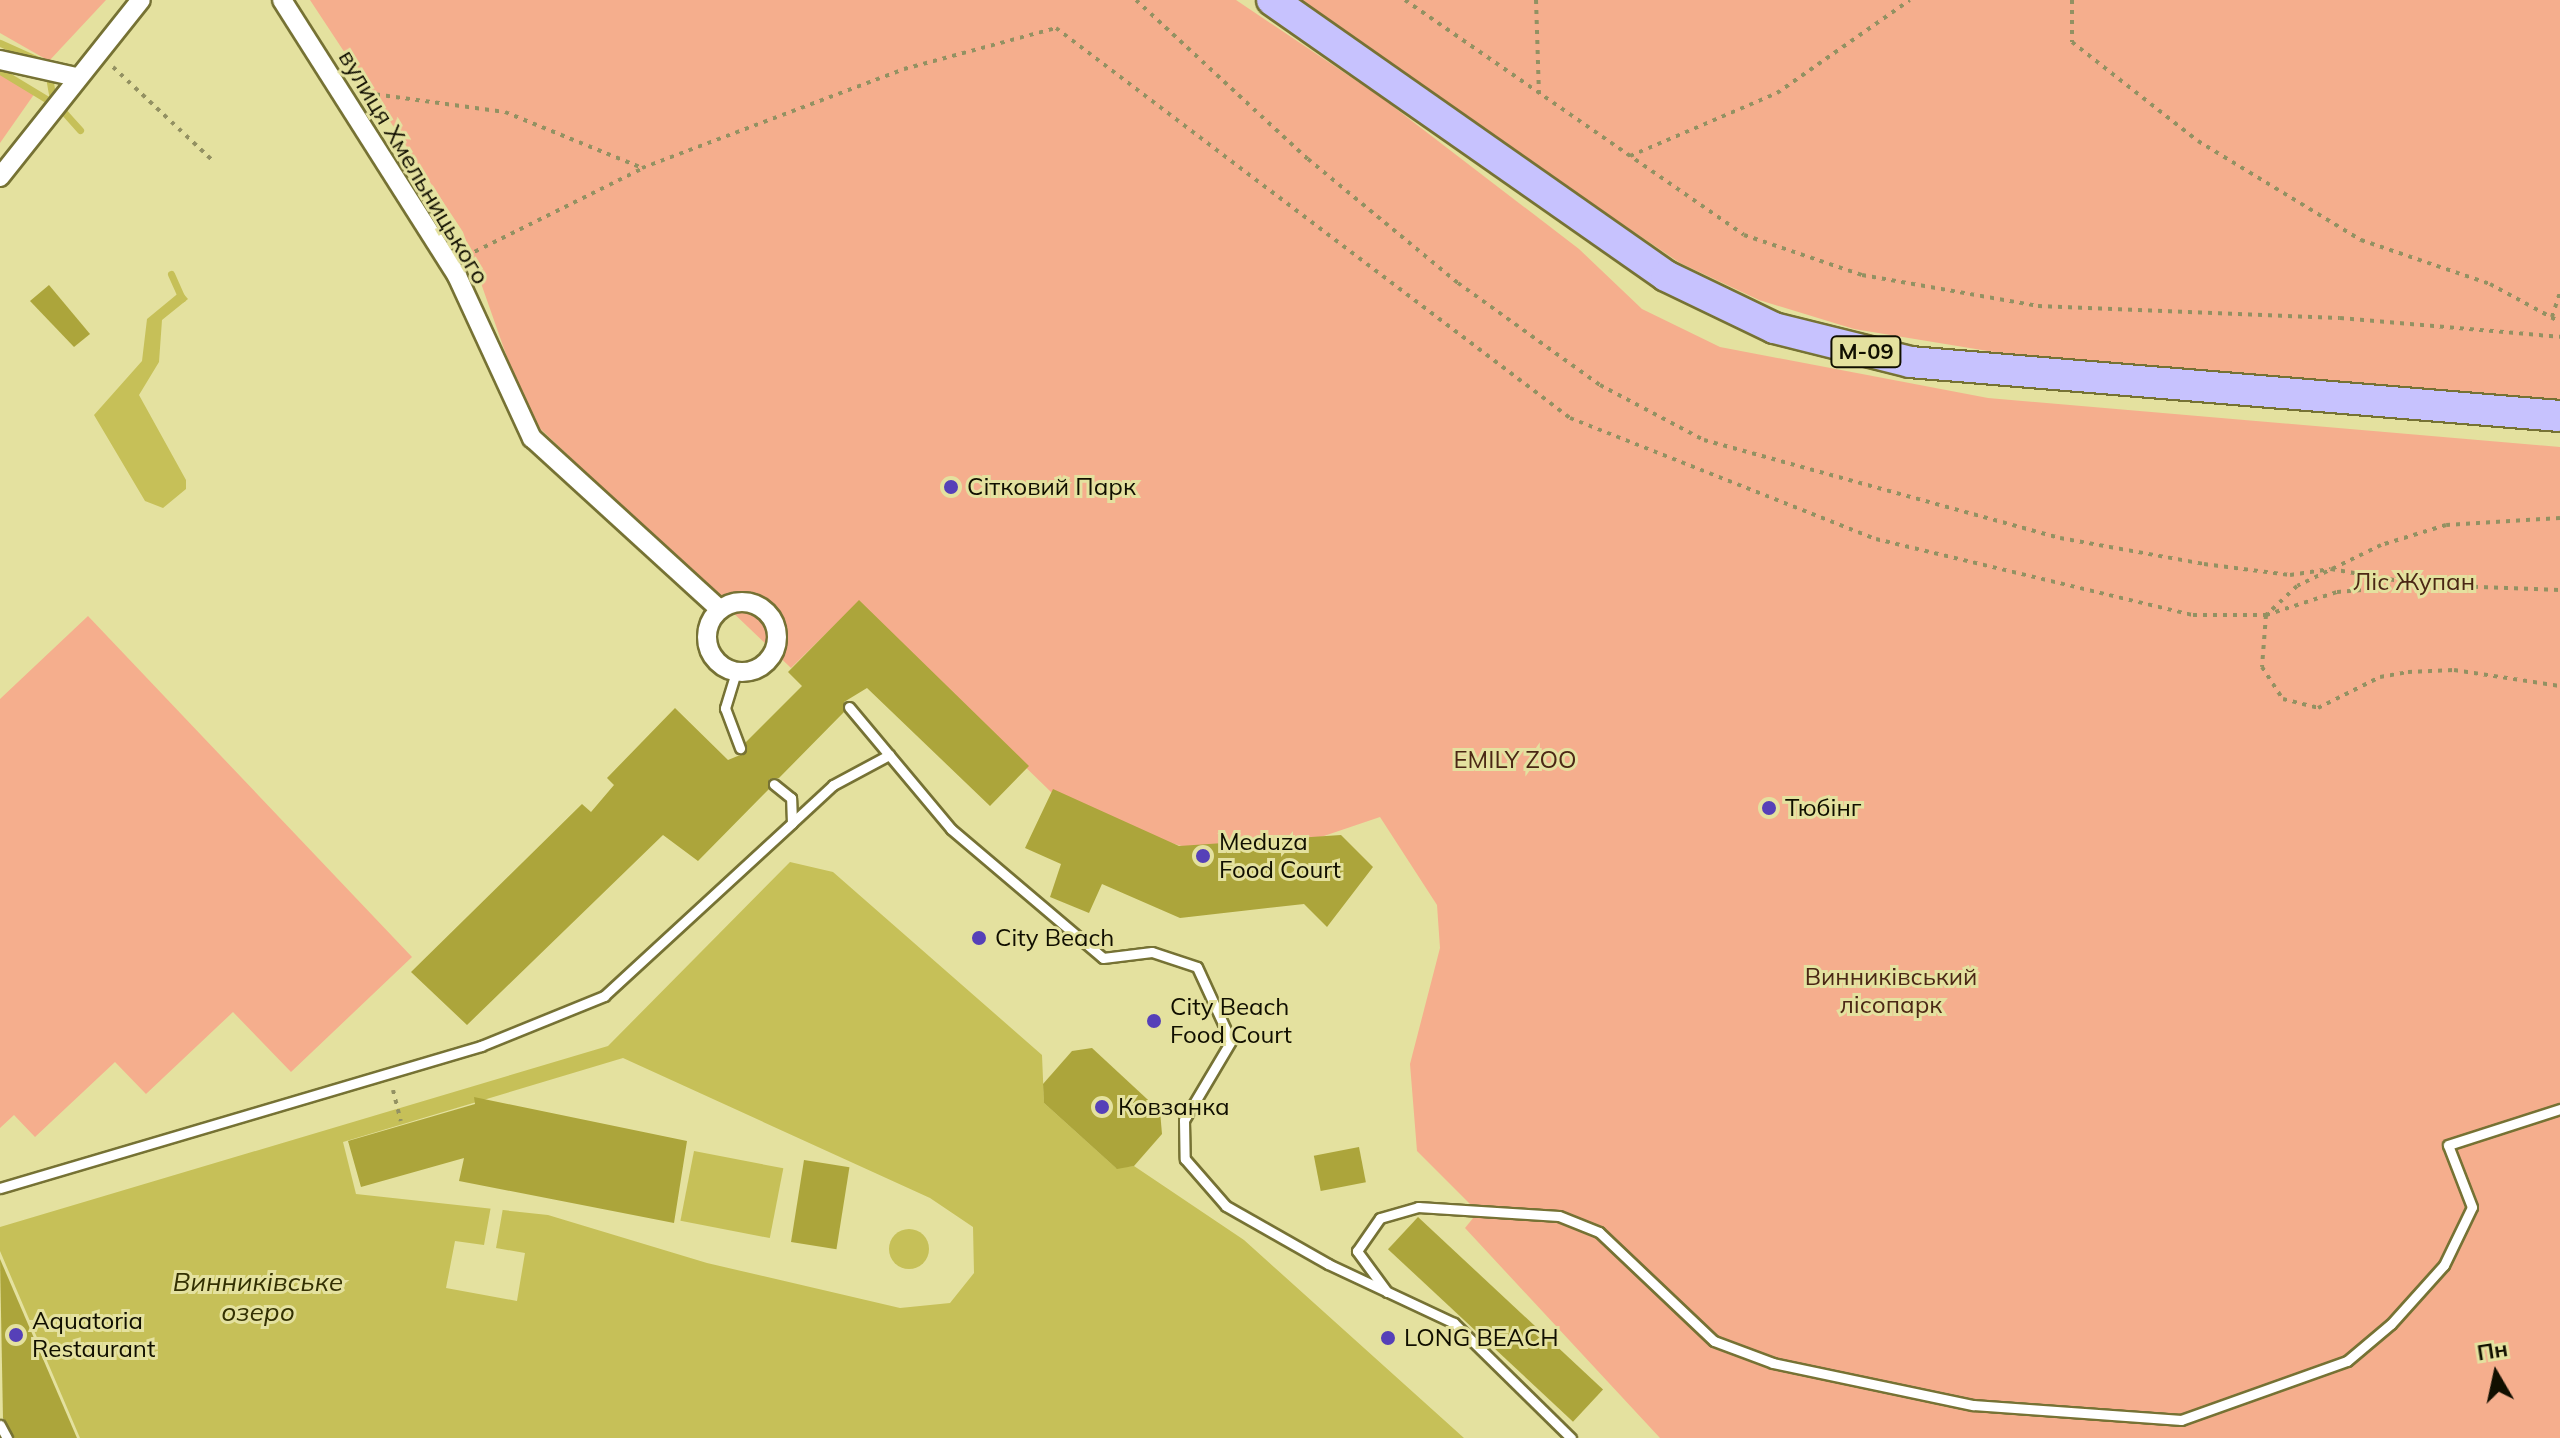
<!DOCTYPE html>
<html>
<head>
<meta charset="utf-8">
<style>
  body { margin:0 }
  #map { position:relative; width:2560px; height:1438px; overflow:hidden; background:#e4e19f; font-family:Mulish,sans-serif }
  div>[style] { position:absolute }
  .green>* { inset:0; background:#f5ae8d }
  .water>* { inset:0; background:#c6c058; transform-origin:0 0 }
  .round { border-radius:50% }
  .pier>* { inset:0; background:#e4e19f }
  .stream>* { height:7px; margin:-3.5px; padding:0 3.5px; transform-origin:3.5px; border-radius:3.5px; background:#c6c058 }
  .building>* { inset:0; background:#aca53b; transform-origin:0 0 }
  .path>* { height:4px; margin-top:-2px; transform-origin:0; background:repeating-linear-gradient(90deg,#939162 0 4px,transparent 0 10px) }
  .roads { filter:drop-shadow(2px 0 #767234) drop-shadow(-2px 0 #767234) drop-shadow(0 2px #767234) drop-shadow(0 -2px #767234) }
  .service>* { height:9px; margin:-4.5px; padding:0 4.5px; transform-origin:4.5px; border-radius:4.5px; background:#fff }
  .minor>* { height:18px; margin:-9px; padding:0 9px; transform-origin:9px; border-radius:9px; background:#fff }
  .minor>.ring { margin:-9px; padding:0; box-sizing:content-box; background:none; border:18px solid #fff; border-radius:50% }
  .primary>* { height:30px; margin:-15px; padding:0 15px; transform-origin:15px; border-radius:15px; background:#c7c2fe }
  .dots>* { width:22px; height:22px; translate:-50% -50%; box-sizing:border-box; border:4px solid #e4e19f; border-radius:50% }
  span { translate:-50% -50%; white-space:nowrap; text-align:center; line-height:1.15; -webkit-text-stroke:6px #e4e19f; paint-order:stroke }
  .shield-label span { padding:2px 6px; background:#e4e19f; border:2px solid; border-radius:6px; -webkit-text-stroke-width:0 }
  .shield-label { font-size:22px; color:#110f00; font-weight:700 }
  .street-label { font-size:24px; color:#110f00 }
  .poi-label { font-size:24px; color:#110f00 }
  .left { translate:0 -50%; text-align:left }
  .park-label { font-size:24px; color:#4b2715 }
  .water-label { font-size:26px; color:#333002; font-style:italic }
  .north { position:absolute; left:2456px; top:1334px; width:80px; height:80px; -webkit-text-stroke:6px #e4e19f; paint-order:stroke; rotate:351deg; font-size:22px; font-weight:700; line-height:32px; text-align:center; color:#110f00 }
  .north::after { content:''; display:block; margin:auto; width:28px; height:36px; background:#110f00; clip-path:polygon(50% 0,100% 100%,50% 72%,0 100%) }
</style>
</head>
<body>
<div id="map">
  <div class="green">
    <i style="clip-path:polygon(0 0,106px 0,49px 61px,0 33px)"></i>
    <i style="clip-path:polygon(310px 0,1236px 0,1382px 98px,1579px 249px,1642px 309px,1720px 347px,1988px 398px,2560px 447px,2560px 1438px,1660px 1438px,1465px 1228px,1478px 1212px,1417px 1151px,1410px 1064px,1440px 948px,1437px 905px,1380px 817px,1318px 838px,1189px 848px,1160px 840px,1051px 792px,857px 603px,791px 668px,528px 417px,463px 232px)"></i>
    <i style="clip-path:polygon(1274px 0,2560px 0,2560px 403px,1994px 352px,1854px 329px,1759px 300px,1680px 263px,1418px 86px)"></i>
    <i style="clip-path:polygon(0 74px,35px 93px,0 143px)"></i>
    <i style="clip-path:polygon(88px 616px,412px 957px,291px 1072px,233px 1012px,146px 1094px,115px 1062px,35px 1137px,14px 1115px,0 1128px,0 699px)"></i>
  </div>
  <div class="water">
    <i style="clip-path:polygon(181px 291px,188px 299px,162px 320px,159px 362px,139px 395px,186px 480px,186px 489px,163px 508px,145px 501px,94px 415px,142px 361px,147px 319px)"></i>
    <i style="clip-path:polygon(evenodd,790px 862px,833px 872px,1042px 1055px,1044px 1103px,1116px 1168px,1134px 1166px,1244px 1240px,1464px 1438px,80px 1438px,0 1251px,0 1227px,608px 1046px,790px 862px,623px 1058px,930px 1198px,973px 1227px,974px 1273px,950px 1303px,900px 1308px,707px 1263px,548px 1215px,356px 1194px,343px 1142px,623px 1058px)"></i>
    <i style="left:694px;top:1151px;width:91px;height:71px;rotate:11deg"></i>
    <i class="round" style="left:889px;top:1229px;width:40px;height:40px"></i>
  </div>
  <div class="pier">
    <i style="clip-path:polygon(491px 1206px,503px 1208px,496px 1248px,525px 1253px,517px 1301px,446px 1288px,455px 1241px,484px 1245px)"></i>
  </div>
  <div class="stream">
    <i style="left:0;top:43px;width:51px;rotate:24.1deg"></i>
    <i style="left:0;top:71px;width:56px;rotate:31.1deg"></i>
    <i style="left:49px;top:77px;width:22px;rotate:80deg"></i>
    <i style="left:62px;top:110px;width:27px;rotate:48deg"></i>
    <i style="left:34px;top:121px;width:27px;rotate:-54deg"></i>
    <i style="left:171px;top:274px;width:27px;rotate:66deg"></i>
  </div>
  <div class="building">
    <i style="clip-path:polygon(49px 285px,90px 334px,74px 347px,30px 301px)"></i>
    <i style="clip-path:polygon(859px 600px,1029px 766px,990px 806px,867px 688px,844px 702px,844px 712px,779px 778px,769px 779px,769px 789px,698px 861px,663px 835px,467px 1025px,411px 972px,582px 804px,591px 812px,614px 785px,607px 778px,675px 708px,728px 760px,745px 753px,746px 742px,802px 686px,788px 672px)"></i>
    <i style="clip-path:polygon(1053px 789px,1179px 846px,1341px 835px,1373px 867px,1327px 927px,1304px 904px,1180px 918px,1102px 884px,1089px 913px,1050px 897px,1061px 864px,1025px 848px)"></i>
    <i style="clip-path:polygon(1092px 1048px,1160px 1111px,1162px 1134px,1134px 1166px,1117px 1169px,1044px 1103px,1043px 1084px,1072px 1051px)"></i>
    <i style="clip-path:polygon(474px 1097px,687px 1141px,674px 1223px,459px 1181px,464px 1158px,361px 1187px,348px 1141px,475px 1104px)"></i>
    <i style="left:1359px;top:1147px;width:36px;height:46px;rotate:79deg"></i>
    <i style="left:804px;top:1160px;width:46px;height:83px;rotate:9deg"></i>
    <i style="left:1418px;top:1217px;width:253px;height:44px;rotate:43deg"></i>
    <i style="clip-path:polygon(0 1259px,77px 1438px,14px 1438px,3px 1418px)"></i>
  </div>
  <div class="path">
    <i style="left:1136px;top:0;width:234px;rotate:42.8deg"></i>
    <i style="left:1308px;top:159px;width:195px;rotate:39.6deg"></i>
    <i style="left:1458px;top:283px;width:175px;rotate:35.7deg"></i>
    <i style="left:1600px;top:385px;width:118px;rotate:27.9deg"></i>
    <i style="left:1704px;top:440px;width:369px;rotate:15.4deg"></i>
    <i style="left:2060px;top:538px;width:146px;rotate:10.2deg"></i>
    <i style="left:2204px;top:564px;width:87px;rotate:7.3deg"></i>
    <i style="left:2290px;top:575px;width:41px;rotate:-8.3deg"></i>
    <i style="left:2331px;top:569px;width:87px;rotate:9.9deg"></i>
    <i style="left:1405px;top:0;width:412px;rotate:34.7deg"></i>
    <i style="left:1744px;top:235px;width:125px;rotate:18.7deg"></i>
    <i style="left:1862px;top:275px;width:179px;rotate:10deg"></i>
    <i style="left:2038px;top:306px;width:302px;rotate:2.3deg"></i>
    <i style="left:2340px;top:318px;width:221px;rotate:4.9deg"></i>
    <i style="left:1536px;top:0;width:96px;rotate:88.2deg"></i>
    <i style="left:2072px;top:0;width:42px;rotate:90deg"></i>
    <i style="left:2072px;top:42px;width:160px;rotate:38.2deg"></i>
    <i style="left:2198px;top:141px;width:191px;rotate:31.3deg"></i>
    <i style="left:2361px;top:240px;width:136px;rotate:18.8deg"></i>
    <i style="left:2490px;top:284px;width:80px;rotate:28.5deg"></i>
    <i style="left:113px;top:67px;width:137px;rotate:43.2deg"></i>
    <i style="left:366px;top:93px;width:140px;rotate:7.8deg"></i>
    <i style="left:505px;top:112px;width:148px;rotate:22.2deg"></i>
    <i style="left:642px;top:168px;width:280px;rotate:-20.7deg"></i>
    <i style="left:904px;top:69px;width:157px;rotate:-15.1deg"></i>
    <i style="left:1056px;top:28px;width:645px;rotate:37.19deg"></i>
    <i style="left:1570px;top:418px;width:329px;rotate:21.6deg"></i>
    <i style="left:1876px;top:539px;width:326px;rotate:13.5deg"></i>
    <i style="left:2193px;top:615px;width:73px"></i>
    <i style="left:2266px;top:615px;width:75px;rotate:-17.9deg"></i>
    <i style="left:2337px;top:592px;width:87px;rotate:-4.6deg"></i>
    <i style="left:2424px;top:585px;width:136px;rotate:2.1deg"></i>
    <i style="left:1630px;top:156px;width:160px;rotate:-23.2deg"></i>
    <i style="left:1777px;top:93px;width:162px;rotate:-35deg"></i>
    <i style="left:466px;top:256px;width:195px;rotate:-26.4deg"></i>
    <i style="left:2552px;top:317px;width:25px;rotate:-72deg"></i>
    <i style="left:2560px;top:518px;width:114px;rotate:176.5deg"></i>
    <i style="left:2446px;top:525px;width:68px;rotate:162.9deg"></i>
    <i style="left:2381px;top:545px;width:93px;rotate:154deg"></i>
    <i style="left:2297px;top:586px;width:42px;rotate:136.9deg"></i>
    <i style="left:2266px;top:615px;width:52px;rotate:94.4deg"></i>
    <i style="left:2262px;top:667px;width:38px;rotate:57deg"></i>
    <i style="left:2283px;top:699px;width:36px;rotate:14deg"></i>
    <i style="left:2318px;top:708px;width:69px;rotate:-26.6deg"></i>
    <i style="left:2380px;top:677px;width:28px;rotate:-10deg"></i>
    <i style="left:2408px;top:672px;width:46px;rotate:-2.5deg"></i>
    <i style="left:2454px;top:670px;width:107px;rotate:8.6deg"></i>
    <i style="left:393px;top:1090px;width:32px;rotate:76deg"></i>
  </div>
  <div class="roads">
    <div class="service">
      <i style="left:736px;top:672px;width:38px;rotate:107deg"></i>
      <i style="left:725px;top:708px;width:43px;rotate:69.4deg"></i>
      <i style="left:849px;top:707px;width:159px;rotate:50.1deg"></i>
      <i style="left:951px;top:829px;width:199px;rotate:40.3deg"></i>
      <i style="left:1103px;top:958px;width:49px;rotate:-7deg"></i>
      <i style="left:1152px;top:952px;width:47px;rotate:18.4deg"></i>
      <i style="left:1197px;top:967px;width:81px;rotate:65.3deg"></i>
      <i style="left:1231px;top:1041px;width:92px;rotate:120.7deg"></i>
      <i style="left:1184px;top:1120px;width:39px;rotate:89deg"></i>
      <i style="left:1185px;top:1159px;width:62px;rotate:48.9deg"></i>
      <i style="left:1226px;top:1206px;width:117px;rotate:29.6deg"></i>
      <i style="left:1328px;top:1264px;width:139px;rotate:25.1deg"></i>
      <i style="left:1454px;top:1323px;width:164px;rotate:44.5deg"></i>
      <i style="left:792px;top:823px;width:56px;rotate:-42.8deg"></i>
      <i style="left:833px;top:785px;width:64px;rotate:-28.2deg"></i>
      <i style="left:0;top:1188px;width:502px;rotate:-16.45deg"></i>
      <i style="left:481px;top:1046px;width:133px;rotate:-22.1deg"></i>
      <i style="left:604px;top:996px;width:255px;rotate:-42.6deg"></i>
      <i style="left:792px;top:823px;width:25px;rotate:-92deg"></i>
      <i style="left:791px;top:798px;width:22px;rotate:-141deg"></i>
      <i style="left:1387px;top:1292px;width:51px;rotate:-126.2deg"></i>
      <i style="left:1357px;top:1251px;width:40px;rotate:-55.1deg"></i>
      <i style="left:1380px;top:1218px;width:40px;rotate:-16deg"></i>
      <i style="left:1418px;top:1207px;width:141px;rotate:3.7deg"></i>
      <i style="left:1559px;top:1216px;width:43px;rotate:21.8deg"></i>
      <i style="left:1599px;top:1232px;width:158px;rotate:43.5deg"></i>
      <i style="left:1714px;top:1341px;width:63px;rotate:20.4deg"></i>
      <i style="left:1773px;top:1363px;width:204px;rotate:11.9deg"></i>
      <i style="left:1973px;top:1405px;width:209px;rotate:4.1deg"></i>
      <i style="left:2181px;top:1420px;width:176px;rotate:-19.6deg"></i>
      <i style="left:2347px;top:1361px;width:57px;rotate:-40.1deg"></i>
      <i style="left:2391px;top:1324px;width:79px;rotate:-48.1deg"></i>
      <i style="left:2444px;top:1265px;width:64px;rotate:-64.2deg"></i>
      <i style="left:2472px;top:1207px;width:66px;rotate:-111.2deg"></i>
      <i style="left:2448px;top:1145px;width:118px;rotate:-17.8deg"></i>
      <i style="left:0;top:1425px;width:15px;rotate:62deg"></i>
    </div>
    <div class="minor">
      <i style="left:282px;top:0;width:327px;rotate:57.6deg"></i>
      <i style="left:457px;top:276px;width:179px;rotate:65.2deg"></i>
      <i style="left:532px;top:438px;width:253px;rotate:42.4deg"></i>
      <i style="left:0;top:60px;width:78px;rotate:12.6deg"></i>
      <i style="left:0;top:177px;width:226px;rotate:-51.5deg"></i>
      <i class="ring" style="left:707px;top:602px;width:52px;height:52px"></i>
    </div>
    <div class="primary">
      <i style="left:1272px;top:0;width:481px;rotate:35deg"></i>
      <i style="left:1666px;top:276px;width:120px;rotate:25.7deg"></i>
      <i style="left:1774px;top:328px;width:140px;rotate:14deg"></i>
      <i style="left:1910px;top:362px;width:652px;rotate:4.75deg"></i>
    </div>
  </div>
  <div class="dots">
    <i style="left:951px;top:487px;background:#5640b8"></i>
    <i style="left:1769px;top:808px;background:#5640b8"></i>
    <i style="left:1203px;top:856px;background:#5640b8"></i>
    <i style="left:979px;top:938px;background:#5640b8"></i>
    <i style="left:1154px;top:1021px;background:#5640b8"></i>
    <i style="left:1102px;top:1107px;background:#5640b8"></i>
    <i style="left:16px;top:1335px;background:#5640b8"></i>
    <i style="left:1388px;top:1338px;background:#5640b8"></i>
  </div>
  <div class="shield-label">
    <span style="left:1866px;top:352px">М-09</span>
  </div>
  <div class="street-label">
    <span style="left:414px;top:167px;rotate:59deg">вулиця Хмельницького</span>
  </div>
  <div class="poi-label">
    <span class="left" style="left:967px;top:487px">Сітковий Парк</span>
    <span class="left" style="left:1785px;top:808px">Тюбінг</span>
    <span class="left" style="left:1219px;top:856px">Meduza<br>Food Court</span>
    <span class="left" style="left:995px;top:938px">City Beach</span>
    <span class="left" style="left:1170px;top:1021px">City Beach<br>Food Court</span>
    <span class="left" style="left:1118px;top:1107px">Ковзанка</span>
    <span class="left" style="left:32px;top:1335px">Aquatoria<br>Restaurant</span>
    <span class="left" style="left:1404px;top:1338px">LONG BEACH</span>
  </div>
  <div class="park-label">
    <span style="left:2414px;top:582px">Ліс Жупан</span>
    <span style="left:1515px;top:760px">EMILY ZOO</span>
    <span style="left:1891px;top:991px">Винниківський<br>лісопарк</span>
  </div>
  <div class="water-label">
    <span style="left:258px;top:1297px">Винниківське<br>озеро</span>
  </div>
  <div class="north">Пн</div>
</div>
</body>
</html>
